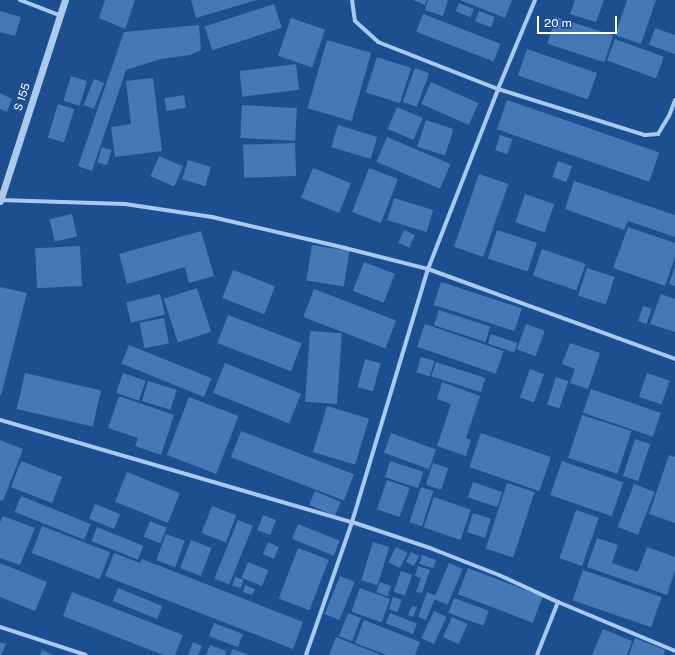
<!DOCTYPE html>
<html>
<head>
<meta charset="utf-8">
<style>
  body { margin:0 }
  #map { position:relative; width:675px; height:655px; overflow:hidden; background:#1b4f8f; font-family:"Public Sans",sans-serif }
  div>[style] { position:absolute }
  .building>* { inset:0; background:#4478b7; transform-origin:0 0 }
  .minor>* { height:4px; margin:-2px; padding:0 2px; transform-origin:2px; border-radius:2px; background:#a9c9ee }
  .tertiary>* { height:7px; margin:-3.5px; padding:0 3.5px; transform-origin:3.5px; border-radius:3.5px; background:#a9c9ee }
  span { translate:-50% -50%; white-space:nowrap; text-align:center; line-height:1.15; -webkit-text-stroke:3px #1b4f8f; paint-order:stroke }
  .street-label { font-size:11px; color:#fff }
  .scale { position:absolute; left:537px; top:16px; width:80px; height:18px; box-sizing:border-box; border:2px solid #fff; border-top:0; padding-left:5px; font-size:12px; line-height:14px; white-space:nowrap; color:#fff; -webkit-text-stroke:3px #1b4f8f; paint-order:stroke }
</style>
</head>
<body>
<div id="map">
  <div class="building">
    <i style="clip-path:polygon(105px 0,135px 0,125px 29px,99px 18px)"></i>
    <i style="clip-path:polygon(191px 0,257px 0,196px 18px)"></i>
    <i style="clip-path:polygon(413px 0,427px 0,425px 5px)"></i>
    <i style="clip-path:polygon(428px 0,448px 0,443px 16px,425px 10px)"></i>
    <i style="clip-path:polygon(460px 0,512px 0,505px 18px)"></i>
    <i style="clip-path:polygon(575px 0,604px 0,596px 22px,570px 14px)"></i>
    <i style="clip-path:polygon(627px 0,656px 0,641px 44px,615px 35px)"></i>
    <i style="left:459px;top:3px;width:16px;height:9px;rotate:22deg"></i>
    <i style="left:274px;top:4px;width:25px;height:73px;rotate:72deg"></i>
    <i style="clip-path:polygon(0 11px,21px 17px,15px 36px,0 32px)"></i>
    <i style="left:479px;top:11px;width:17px;height:11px;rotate:21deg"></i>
    <i style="left:423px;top:14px;width:83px;height:19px;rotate:21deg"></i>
    <i style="left:556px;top:17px;width:60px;height:28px;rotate:18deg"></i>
    <i style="left:291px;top:18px;width:36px;height:40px;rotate:19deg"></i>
    <i style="clip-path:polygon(199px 25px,201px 50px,190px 55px,161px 59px,126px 70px,92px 171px,78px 166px,124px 32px)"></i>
    <i style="clip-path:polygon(655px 28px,675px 35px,675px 54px,649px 45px)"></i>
    <i style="left:615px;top:39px;width:52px;height:23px;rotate:20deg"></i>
    <i style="left:327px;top:40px;width:46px;height:71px;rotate:16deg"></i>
    <i style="left:527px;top:49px;width:74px;height:28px;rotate:19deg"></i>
    <i style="left:377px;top:57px;width:36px;height:37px;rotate:18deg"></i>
    <i style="left:296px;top:64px;width:26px;height:57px;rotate:83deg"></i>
    <i style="left:415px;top:68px;width:15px;height:36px;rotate:20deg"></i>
    <i style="left:71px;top:76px;width:17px;height:26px;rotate:17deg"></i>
    <i style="clip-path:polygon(153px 78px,162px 151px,115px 157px,111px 127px,131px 124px,126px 81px)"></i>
    <i style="left:94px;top:79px;width:11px;height:28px;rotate:22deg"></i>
    <i style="left:431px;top:82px;width:52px;height:24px;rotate:24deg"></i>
    <i style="clip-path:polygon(0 93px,12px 99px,7px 112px,0 109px)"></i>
    <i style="left:184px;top:95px;width:13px;height:20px;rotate:81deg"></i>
    <i style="left:507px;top:100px;width:161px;height:31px;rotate:19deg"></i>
    <i style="left:58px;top:104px;width:17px;height:35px;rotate:17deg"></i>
    <i style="left:242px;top:105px;width:55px;height:33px;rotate:3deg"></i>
    <i style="left:397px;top:107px;width:28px;height:24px;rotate:23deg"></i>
    <i style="left:426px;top:120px;width:29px;height:28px;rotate:18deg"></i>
    <i style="left:338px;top:125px;width:41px;height:23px;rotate:17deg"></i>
    <i style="left:500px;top:135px;width:13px;height:16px;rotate:18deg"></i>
    <i style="left:387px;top:137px;width:69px;height:27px;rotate:23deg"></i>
    <i style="left:295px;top:143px;width:33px;height:52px;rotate:88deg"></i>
    <i style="left:102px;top:147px;width:10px;height:16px;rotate:17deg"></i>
    <i style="left:159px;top:156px;width:26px;height:22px;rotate:23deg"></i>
    <i style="left:188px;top:160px;width:24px;height:20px;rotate:17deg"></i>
    <i style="left:558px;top:161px;width:15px;height:17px;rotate:20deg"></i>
    <i style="left:313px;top:168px;width:41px;height:32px;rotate:22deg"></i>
    <i style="left:369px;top:168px;width:31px;height:47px;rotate:21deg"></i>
    <i style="left:479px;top:174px;width:31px;height:77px;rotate:19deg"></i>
    <i style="clip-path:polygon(574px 181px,675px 215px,675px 237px,628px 221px,624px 230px,565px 209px)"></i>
    <i style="left:525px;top:194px;width:31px;height:30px;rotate:19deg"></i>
    <i style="left:394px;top:198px;width:41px;height:23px;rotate:17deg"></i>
    <i style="left:72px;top:214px;width:23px;height:23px;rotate:77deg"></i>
    <i style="clip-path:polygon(628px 227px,675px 243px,675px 257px,665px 286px,613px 268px)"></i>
    <i style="left:404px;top:230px;width:12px;height:14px;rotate:24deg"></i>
    <i style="left:497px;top:230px;width:42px;height:30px;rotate:18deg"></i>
    <i style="clip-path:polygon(201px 231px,214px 276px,189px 283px,185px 267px,127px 284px,119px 254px)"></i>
    <i style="left:312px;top:245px;width:38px;height:36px;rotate:9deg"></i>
    <i style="left:80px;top:246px;width:40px;height:45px;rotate:87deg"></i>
    <i style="left:542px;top:249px;width:46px;height:28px;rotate:19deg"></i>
    <i style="left:364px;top:262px;width:33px;height:31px;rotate:21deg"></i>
    <i style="clip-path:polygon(675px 266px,675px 286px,669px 284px)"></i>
    <i style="left:587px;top:268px;width:29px;height:29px;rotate:18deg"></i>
    <i style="left:233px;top:270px;width:45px;height:30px;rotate:21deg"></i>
    <i style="left:441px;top:282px;width:85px;height:24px;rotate:18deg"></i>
    <i style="clip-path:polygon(0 287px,27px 293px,1px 395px,0 395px)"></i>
    <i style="left:197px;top:288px;width:46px;height:35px;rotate:72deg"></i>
    <i style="left:314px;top:289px;width:88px;height:30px;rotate:21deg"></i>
    <i style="left:160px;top:294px;width:21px;height:35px;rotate:76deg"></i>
    <i style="clip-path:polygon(661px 294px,675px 299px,675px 332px,650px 324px)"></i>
    <i style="left:643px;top:306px;width:9px;height:16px;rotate:18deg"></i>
    <i style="left:439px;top:310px;width:54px;height:16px;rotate:18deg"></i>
    <i style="left:228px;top:315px;width:79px;height:30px;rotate:21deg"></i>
    <i style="left:164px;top:318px;width:26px;height:25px;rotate:79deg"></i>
    <i style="left:425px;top:324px;width:83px;height:24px;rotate:19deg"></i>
    <i style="left:526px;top:324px;width:20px;height:27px;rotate:20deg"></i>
    <i style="left:310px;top:331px;width:32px;height:71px;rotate:4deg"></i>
    <i style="left:491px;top:334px;width:28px;height:10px;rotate:19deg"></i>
    <i style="clip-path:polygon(570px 343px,600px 353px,588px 389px,570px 383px,575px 369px,562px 364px)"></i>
    <i style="left:129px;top:345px;width:89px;height:20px;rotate:22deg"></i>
    <i style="left:421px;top:357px;width:14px;height:16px;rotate:17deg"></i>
    <i style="left:365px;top:359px;width:16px;height:29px;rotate:15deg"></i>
    <i style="left:436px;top:362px;width:52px;height:15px;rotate:18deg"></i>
    <i style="left:225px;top:363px;width:82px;height:32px;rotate:22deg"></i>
    <i style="left:530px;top:369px;width:15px;height:30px;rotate:20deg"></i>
    <i style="left:25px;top:373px;width:78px;height:37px;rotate:13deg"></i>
    <i style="left:123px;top:373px;width:24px;height:21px;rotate:19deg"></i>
    <i style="left:647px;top:373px;width:24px;height:25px;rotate:19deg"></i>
    <i style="left:556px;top:377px;width:13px;height:29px;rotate:18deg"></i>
    <i style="left:148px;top:381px;width:30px;height:21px;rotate:17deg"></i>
    <i style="clip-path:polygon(442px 382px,480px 396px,466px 438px,471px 440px,466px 456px,437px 446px,451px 404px,437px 399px)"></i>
    <i style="left:591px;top:389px;width:74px;height:25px;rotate:19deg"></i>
    <i style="clip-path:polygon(119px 396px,174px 415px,161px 455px,135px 446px,138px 438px,108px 428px)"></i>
    <i style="left:189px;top:397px;width:53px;height:62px;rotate:21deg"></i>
    <i style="left:327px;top:406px;width:44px;height:48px;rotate:17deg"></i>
    <i style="left:582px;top:415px;width:52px;height:45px;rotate:18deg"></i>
    <i style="left:241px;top:431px;width:121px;height:28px;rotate:21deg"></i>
    <i style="left:391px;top:433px;width:48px;height:21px;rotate:20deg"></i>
    <i style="left:481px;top:433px;width:74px;height:36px;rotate:19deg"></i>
    <i style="left:635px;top:439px;width:16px;height:39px;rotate:18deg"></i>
    <i style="clip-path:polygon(0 440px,23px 449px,3px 501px,0 500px)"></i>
    <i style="clip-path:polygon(669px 455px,675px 457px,675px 523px,649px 514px)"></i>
    <i style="left:21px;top:461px;width:44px;height:28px;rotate:21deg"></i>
    <i style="left:390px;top:461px;width:35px;height:17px;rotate:18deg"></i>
    <i style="left:562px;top:461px;width:65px;height:36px;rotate:19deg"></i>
    <i style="left:433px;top:463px;width:16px;height:23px;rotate:18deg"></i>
    <i style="left:127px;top:472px;width:57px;height:32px;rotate:22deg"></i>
    <i style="left:387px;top:480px;width:24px;height:31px;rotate:19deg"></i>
    <i style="left:473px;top:482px;width:31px;height:16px;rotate:19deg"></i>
    <i style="left:507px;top:483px;width:29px;height:69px;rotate:18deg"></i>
    <i style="left:634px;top:484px;width:22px;height:46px;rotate:21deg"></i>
    <i style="left:421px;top:487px;width:13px;height:37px;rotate:18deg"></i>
    <i style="left:315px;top:491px;width:28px;height:15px;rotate:23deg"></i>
    <i style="left:21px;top:496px;width:75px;height:17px;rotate:22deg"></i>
    <i style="left:434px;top:497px;width:39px;height:32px;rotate:19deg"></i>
    <i style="left:95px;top:504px;width:27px;height:16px;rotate:22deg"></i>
    <i style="left:212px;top:506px;width:26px;height:29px;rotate:21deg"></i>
    <i style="left:576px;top:510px;width:24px;height:51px;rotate:19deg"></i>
    <i style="left:473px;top:513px;width:19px;height:20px;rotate:18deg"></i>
    <i style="left:263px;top:515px;width:14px;height:16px;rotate:21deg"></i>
    <i style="clip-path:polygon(3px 516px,35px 528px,20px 565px,0 558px,0 522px)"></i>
    <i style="left:238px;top:520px;width:16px;height:63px;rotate:22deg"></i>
    <i style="left:150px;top:521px;width:18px;height:17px;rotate:22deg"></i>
    <i style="left:298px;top:524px;width:45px;height:16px;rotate:22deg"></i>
    <i style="left:42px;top:526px;width:73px;height:29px;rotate:21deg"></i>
    <i style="left:97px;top:527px;width:50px;height:15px;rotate:22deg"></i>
    <i style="left:166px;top:534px;width:20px;height:28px;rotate:20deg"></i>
    <i style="clip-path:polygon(597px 538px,618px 545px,612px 563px,638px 572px,647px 547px,675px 557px,675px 570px,667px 595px,587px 567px)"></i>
    <i style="left:191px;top:540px;width:22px;height:30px;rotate:21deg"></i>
    <i style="left:268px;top:542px;width:12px;height:13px;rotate:24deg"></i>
    <i style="left:373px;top:542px;width:17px;height:40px;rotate:17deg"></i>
    <i style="left:396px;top:547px;width:13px;height:17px;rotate:27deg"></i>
    <i style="left:298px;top:548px;width:33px;height:54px;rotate:21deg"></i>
    <i style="left:411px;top:552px;width:9px;height:11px;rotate:27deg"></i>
    <i style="clip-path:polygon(114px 553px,140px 563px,142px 559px,303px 622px,293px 649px,105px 576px)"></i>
    <i style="left:422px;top:555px;width:15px;height:9px;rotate:20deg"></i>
    <i style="left:248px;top:562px;width:22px;height:17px;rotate:22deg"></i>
    <i style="clip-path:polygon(0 563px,47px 582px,35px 611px,0 597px)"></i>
    <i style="left:449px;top:563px;width:15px;height:39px;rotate:23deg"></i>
    <i style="clip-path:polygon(418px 566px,430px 570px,422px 593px,416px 592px,421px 578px,415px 576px)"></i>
    <i style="left:468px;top:568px;width:80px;height:28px;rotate:21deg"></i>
    <i style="left:583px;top:570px;width:83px;height:32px;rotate:19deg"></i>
    <i style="left:401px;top:571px;width:12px;height:22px;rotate:20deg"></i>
    <i style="left:340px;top:576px;width:16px;height:41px;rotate:22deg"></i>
    <i style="left:235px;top:577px;width:9px;height:9px;rotate:18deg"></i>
    <i style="left:380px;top:582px;width:12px;height:11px;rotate:20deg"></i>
    <i style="clip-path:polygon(245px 585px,255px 589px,252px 595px,243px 592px)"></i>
    <i style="left:118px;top:588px;width:48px;height:14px;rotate:22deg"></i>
    <i style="left:360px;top:588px;width:32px;height:25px;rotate:20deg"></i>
    <i style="clip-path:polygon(72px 592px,183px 635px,175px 655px,163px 655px,63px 616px)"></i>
    <i style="clip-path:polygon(427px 592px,436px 596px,426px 620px,418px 617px)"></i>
    <i style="left:393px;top:597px;width:9px;height:13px;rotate:18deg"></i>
    <i style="left:454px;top:598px;width:37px;height:16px;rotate:20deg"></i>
    <i style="clip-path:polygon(412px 606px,417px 607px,413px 617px,408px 615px)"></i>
    <i style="left:434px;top:611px;width:14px;height:30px;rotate:25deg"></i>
    <i style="left:348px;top:613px;width:14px;height:25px;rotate:21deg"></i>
    <i style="left:390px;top:613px;width:29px;height:11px;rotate:22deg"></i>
    <i style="left:452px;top:617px;width:17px;height:22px;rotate:24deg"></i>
    <i style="clip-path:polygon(364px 620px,420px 642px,415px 655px,386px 655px,355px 643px)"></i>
    <i style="left:214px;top:623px;width:31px;height:14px;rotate:21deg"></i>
    <i style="clip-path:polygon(603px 629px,632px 641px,627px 655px,592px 655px)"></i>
    <i style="clip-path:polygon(336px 637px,381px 655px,329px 655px)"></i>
    <i style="clip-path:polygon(635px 638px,665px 650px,664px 655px,629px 655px)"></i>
    <i style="clip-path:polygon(0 642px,6px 644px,1px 655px,0 655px)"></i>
    <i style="clip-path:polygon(193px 642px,202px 646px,198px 655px,188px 655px)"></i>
    <i style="clip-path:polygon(210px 645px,226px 651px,225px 655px,206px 655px)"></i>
    <i style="clip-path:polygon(233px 649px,249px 655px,230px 655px)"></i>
    <i style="clip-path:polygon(42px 650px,53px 655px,40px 655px)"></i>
  </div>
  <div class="minor">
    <i style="left:20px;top:0;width:42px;rotate:21deg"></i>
    <i style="left:352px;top:0;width:21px;rotate:82deg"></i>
    <i style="left:355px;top:21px;width:31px;rotate:42deg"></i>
    <i style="left:378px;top:42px;width:129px;rotate:21.4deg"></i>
    <i style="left:498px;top:89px;width:154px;rotate:17.4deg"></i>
    <i style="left:645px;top:135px;width:13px;rotate:-4deg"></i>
    <i style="left:658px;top:134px;width:21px;rotate:-59deg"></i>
    <i style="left:669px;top:116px;width:17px;rotate:-69deg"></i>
    <i style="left:0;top:200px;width:125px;rotate:1.8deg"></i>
    <i style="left:125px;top:204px;width:88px;rotate:8.5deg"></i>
    <i style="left:212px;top:217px;width:137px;rotate:13.1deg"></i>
    <i style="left:345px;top:248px;width:86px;rotate:14.2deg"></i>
    <i style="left:428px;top:269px;width:263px;rotate:20deg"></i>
    <i style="left:0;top:420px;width:366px;rotate:16.2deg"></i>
    <i style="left:352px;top:522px;width:82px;rotate:18.4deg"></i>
    <i style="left:430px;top:548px;width:74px;rotate:21.4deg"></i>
    <i style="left:499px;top:575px;width:65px;rotate:24.6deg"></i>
    <i style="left:558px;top:602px;width:127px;rotate:22.7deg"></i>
    <i style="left:0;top:627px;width:90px;rotate:18deg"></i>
    <i style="left:306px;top:655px;width:141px;rotate:-70.9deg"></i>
    <i style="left:352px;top:522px;width:264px;rotate:-73.3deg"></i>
    <i style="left:428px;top:269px;width:193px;rotate:-68.7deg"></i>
    <i style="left:498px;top:89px;width:96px;rotate:-67.4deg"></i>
    <i style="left:537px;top:655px;width:57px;rotate:-68.4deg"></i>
  </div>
  <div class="tertiary">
    <i style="left:0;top:201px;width:211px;rotate:-72.1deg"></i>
  </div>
  <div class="street-label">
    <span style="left:22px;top:97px;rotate:-72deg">S 155</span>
  </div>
  <div class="scale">20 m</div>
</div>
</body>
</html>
